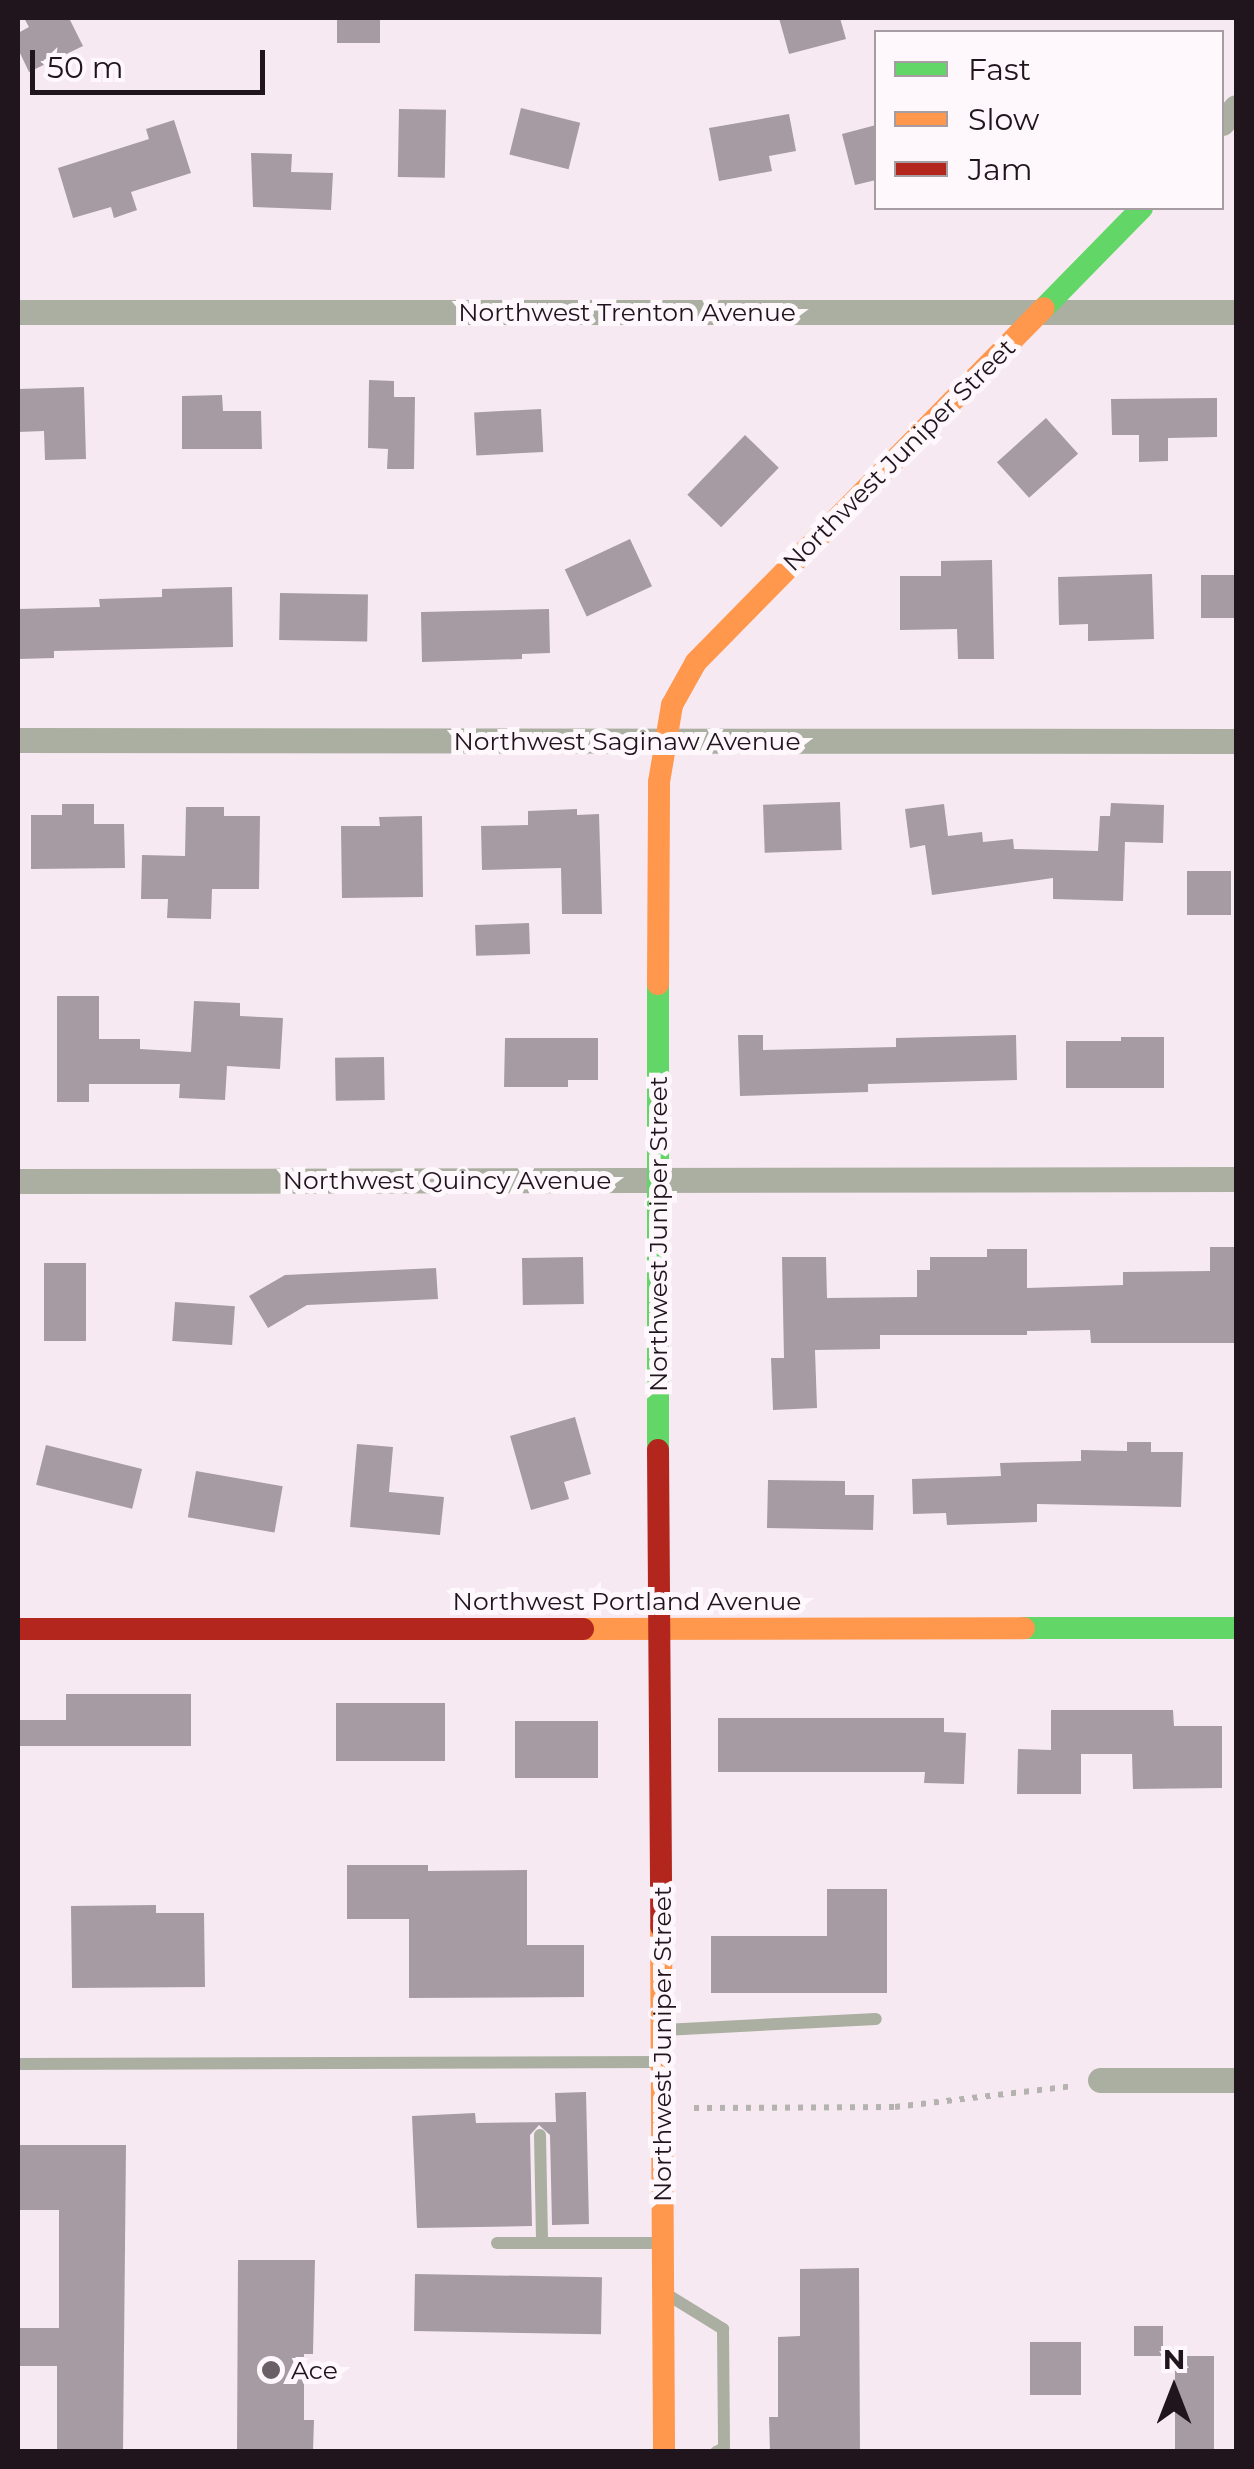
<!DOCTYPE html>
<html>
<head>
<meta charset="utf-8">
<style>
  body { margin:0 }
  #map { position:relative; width:1254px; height:2469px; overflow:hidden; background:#f7e9f2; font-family:Montserrat,sans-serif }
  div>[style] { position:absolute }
  .building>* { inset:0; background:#a69ba2; transform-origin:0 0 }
  .path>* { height:6px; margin-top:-3px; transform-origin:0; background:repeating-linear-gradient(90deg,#b5b3af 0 5px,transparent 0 13px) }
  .lane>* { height:12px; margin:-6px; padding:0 6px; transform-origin:6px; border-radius:6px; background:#aaafa1 }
  .street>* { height:25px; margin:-12.5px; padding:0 12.5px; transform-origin:12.5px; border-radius:12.5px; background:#aaafa1 }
  .fast>* { height:22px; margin:-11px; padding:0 11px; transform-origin:11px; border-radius:11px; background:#63d668 }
  .slow>* { height:22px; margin:-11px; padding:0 11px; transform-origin:11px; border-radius:11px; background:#ff974d }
  .jam>* { height:22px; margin:-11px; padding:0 11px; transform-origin:11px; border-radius:11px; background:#b3261e }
  .dots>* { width:28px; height:28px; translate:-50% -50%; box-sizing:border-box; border:5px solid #fef7fb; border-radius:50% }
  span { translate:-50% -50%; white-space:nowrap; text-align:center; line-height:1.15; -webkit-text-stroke:10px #fef7fb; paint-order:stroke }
  .street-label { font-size:25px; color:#20151c }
  .poi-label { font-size:25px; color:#20151c }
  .left { translate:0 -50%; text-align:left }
  .frame { position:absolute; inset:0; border:20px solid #20151c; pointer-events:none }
  .legend { position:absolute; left:874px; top:30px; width:350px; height:180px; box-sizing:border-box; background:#fef7fb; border:2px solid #a59da2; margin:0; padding:12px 18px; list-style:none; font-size:30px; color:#20151c }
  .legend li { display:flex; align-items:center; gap:20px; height:50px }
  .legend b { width:50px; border:2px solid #a59da2 }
  .north { position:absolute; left:1124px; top:2339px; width:100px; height:100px; -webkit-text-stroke:8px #fef7fb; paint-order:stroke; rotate:0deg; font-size:28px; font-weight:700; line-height:40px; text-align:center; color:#20151c }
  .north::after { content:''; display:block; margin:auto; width:35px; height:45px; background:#20151c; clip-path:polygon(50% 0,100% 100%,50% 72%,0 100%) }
  .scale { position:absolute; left:30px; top:50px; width:235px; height:45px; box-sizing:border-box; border:5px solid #20151c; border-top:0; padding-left:12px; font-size:30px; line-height:35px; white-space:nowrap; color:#20151c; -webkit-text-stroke:8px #fef7fb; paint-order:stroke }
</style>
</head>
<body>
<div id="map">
  <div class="building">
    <i style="clip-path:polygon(24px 18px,69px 18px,83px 46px,29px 72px,18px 49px,18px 33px,29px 27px)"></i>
    <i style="left:337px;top:18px;width:43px;height:25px"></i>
    <i style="clip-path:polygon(779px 18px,840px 18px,846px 39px,789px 54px)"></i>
    <i style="left:521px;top:108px;width:61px;height:48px;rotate:14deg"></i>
    <i style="left:399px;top:109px;width:47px;height:68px;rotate:1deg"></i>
    <i style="clip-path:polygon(789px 114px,796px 151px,769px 156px,772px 171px,719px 181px,709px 128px)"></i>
    <i style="clip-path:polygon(174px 120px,191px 173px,131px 192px,137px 210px,114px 218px,111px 207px,73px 218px,58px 168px,149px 139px,146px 129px)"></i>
    <i style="clip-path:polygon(876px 125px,876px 180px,855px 185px,842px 134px)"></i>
    <i style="clip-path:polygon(251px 153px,292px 154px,291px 172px,333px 173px,331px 210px,253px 207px)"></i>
    <i style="clip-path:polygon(369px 380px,394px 381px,394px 397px,415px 397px,414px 469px,387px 469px,388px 449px,368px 448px)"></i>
    <i style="clip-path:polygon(84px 387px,86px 459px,45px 460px,44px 431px,18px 432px,18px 389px)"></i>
    <i style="clip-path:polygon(222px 395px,223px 411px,261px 411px,262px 449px,182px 449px,182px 396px)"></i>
    <i style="clip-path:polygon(1217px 398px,1217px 437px,1168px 438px,1168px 461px,1139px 462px,1139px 435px,1112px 435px,1111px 399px)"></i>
    <i style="left:541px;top:409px;width:43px;height:67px;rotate:87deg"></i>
    <i style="left:1046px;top:418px;width:48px;height:66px;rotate:48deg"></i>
    <i style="left:745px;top:435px;width:47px;height:83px;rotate:44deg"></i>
    <i style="left:630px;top:539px;width:52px;height:72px;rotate:65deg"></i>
    <i style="clip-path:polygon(992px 560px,994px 659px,958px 659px,957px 629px,900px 630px,900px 576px,941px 576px,941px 561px)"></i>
    <i style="clip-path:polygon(1152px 574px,1154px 639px,1088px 641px,1088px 624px,1059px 625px,1058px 577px)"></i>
    <i style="left:1236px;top:575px;width:43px;height:35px;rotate:90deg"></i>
    <i style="clip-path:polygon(232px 587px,233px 647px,54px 651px,54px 658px,18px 659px,18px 609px,100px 607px,99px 599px,162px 597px,162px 589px)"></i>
    <i style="left:280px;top:593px;width:88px;height:47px;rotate:1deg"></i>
    <i style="clip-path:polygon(549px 609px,550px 653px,522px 654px,522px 659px,422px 662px,421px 612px)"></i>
    <i style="left:840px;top:802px;width:48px;height:77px;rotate:88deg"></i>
    <i style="clip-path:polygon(1111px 803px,1164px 805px,1163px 843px,1125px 842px,1123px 901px,1053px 899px,1053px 878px,932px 895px,925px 845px,910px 848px,905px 809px,944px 804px,948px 836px,982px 832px,983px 842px,1013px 839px,1014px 849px,1098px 851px,1100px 816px,1110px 816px)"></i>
    <i style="clip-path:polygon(62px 804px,94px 804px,94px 824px,124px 824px,125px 868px,31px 869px,31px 815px,62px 815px)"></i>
    <i style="clip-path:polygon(186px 807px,224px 807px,224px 816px,260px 816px,259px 889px,212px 889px,211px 919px,167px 918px,168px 899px,141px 899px,142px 855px,185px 856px)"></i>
    <i style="clip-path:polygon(577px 809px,577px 815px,599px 814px,602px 914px,562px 914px,561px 868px,482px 870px,481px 826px,528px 825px,528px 811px)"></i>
    <i style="clip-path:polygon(422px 816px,423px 897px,342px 898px,341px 826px,380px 826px,379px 817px)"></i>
    <i style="left:1187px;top:871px;width:44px;height:44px"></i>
    <i style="left:529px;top:923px;width:31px;height:54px;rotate:88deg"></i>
    <i style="clip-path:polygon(57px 996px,99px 996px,99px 1039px,140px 1039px,140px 1049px,191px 1052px,194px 1001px,240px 1003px,240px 1016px,283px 1018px,280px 1069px,227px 1066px,225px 1100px,179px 1098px,180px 1084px,89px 1084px,89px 1102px,57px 1102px)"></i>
    <i style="clip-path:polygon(738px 1035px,763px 1035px,763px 1050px,896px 1047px,896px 1038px,1016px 1035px,1017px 1080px,868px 1084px,868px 1092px,740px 1096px)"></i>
    <i style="clip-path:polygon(1121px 1037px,1164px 1037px,1164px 1088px,1066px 1088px,1066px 1041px,1121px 1041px)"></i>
    <i style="clip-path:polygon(505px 1038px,598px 1038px,598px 1080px,568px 1080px,568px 1087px,504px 1087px)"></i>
    <i style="left:384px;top:1057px;width:43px;height:49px;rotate:89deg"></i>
    <i style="clip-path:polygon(1210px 1247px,1236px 1247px,1236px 1343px,1091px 1343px,1090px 1330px,1027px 1331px,1027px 1335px,880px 1335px,880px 1349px,815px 1350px,817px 1408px,773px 1410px,771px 1358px,784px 1358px,782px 1257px,826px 1257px,827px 1298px,917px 1297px,917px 1270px,930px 1270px,930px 1257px,987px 1257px,987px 1249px,1027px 1249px,1027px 1288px,1123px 1285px,1123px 1272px,1210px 1271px)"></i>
    <i style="left:583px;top:1257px;width:47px;height:61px;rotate:89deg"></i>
    <i style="left:44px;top:1263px;width:42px;height:78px"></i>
    <i style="clip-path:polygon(436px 1268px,438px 1299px,307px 1305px,268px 1328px,249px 1296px,285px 1275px)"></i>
    <i style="left:175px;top:1302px;width:60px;height:39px;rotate:4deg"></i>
    <i style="clip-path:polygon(575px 1417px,591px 1474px,564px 1482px,569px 1499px,531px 1510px,510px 1436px)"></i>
    <i style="clip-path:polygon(1127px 1442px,1151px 1442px,1151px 1452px,1183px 1452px,1181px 1507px,1037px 1504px,1037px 1522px,947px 1525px,946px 1513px,913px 1514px,912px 1479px,1001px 1476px,1000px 1463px,1081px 1461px,1081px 1450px,1127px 1451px)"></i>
    <i style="clip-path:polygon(357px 1444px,393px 1447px,389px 1492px,444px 1497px,440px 1535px,350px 1527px)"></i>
    <i style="left:46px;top:1445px;width:99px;height:41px;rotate:14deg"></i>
    <i style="left:196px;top:1471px;width:88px;height:47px;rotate:10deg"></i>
    <i style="clip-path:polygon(768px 1480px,845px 1481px,845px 1495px,874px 1495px,873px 1530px,767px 1528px)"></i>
    <i style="clip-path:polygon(66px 1694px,191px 1694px,191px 1746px,18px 1746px,18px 1720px,66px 1720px)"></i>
    <i style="left:336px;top:1703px;width:109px;height:58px"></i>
    <i style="clip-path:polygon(1051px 1710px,1173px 1710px,1174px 1726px,1222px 1726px,1222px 1788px,1133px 1789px,1132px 1754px,1081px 1754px,1081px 1794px,1017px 1794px,1018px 1749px,1051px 1750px)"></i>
    <i style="clip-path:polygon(718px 1718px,944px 1718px,944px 1732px,966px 1733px,964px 1784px,924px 1783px,925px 1772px,718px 1772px)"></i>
    <i style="left:515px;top:1721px;width:83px;height:57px"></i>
    <i style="clip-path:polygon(347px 1865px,428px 1865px,428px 1871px,527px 1870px,527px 1945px,584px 1945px,584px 1997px,409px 1998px,409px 1919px,347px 1919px)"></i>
    <i style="clip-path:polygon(827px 1889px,887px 1889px,887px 1993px,711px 1993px,711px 1936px,827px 1936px)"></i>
    <i style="clip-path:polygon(156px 1905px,156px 1913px,204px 1913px,205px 1987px,72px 1988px,71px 1906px)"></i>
    <i style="clip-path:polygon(586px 2092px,589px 2224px,552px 2225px,550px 2135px,539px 2125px,530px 2135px,532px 2226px,417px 2228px,412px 2116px,475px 2113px,476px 2123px,556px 2122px,555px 2093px)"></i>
    <i style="clip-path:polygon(18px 2145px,126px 2145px,123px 2452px,57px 2452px,57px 2366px,18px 2366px,18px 2328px,59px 2328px,59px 2210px,18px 2210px)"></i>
    <i style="clip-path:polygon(238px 2260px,315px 2260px,313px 2354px,304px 2354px,304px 2420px,314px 2420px,313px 2452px,237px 2452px)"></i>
    <i style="clip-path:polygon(859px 2268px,860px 2452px,770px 2452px,769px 2417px,778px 2417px,778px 2337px,800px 2336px,800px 2269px)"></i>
    <i style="left:415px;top:2274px;width:187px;height:57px;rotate:1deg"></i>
    <i style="left:1134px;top:2326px;width:29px;height:30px"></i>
    <i style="left:1030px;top:2342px;width:51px;height:53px"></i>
    <i style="left:1175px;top:2356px;width:39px;height:96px"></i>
  </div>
  <div class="path">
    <i style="left:694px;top:2108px;width:201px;rotate:-0.3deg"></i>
    <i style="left:895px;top:2107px;width:181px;rotate:-6.7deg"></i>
  </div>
  <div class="lane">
    <i style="left:664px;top:2030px;width:212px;rotate:-3deg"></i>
    <i style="left:18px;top:2064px;width:641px;rotate:-0.18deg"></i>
    <i style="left:540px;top:2135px;width:108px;rotate:88.9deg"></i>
    <i style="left:497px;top:2243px;width:163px"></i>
    <i style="left:668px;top:2295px;width:65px;rotate:31.7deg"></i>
    <i style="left:723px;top:2329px;width:119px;rotate:89.5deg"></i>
    <i style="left:724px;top:2448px;width:9px;rotate:153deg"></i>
  </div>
  <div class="street">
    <i style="left:1222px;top:123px;width:21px;rotate:-49deg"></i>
    <i style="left:18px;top:312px;width:1218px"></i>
    <i style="left:18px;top:740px;width:1218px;rotate:0.05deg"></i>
    <i style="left:18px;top:1181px;width:1218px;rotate:-0.09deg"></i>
    <i style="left:1100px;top:2080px;width:136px"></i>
  </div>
  <div class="fast">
    <i style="left:1044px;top:308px;width:140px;rotate:-45.6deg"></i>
    <i style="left:658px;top:984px;width:466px;rotate:90deg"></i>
    <i style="left:1024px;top:1628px;width:212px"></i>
  </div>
  <div class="slow">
    <i style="left:658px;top:984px;width:202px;rotate:-89.7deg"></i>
    <i style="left:659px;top:782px;width:78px;rotate:-80.4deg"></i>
    <i style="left:672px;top:705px;width:49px;rotate:-60.8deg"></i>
    <i style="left:696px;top:662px;width:496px;rotate:-45.5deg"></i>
    <i style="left:583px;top:1629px;width:441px;rotate:-0.1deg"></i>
    <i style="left:661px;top:1927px;width:525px;rotate:89.67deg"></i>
  </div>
  <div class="jam">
    <i style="left:658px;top:1450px;width:477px;rotate:89.6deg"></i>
    <i style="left:18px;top:1629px;width:565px"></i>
  </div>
  <div class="dots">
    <i style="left:271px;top:2370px;background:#6b5f67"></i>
  </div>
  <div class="street-label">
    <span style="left:627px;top:312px">Northwest Trenton Avenue</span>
    <span style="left:899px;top:455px;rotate:-45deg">Northwest Juniper Street</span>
    <span style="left:627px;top:741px">Northwest Saginaw Avenue</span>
    <span style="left:447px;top:1180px">Northwest Quincy Avenue</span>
    <span style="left:658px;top:1234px;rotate:-90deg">Northwest Juniper Street</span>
    <span style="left:627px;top:1601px">Northwest Portland Avenue</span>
    <span style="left:662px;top:2044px;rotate:-90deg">Northwest Juniper Street</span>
  </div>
  <div class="poi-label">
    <span class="left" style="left:291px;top:2370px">Ace</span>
  </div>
  <div class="frame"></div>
  <ul class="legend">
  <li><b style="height:12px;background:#63d668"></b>Fast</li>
  <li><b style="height:12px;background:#ff974d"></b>Slow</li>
  <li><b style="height:12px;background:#b3261e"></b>Jam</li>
  </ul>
  <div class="north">N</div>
  <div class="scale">50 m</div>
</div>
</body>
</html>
